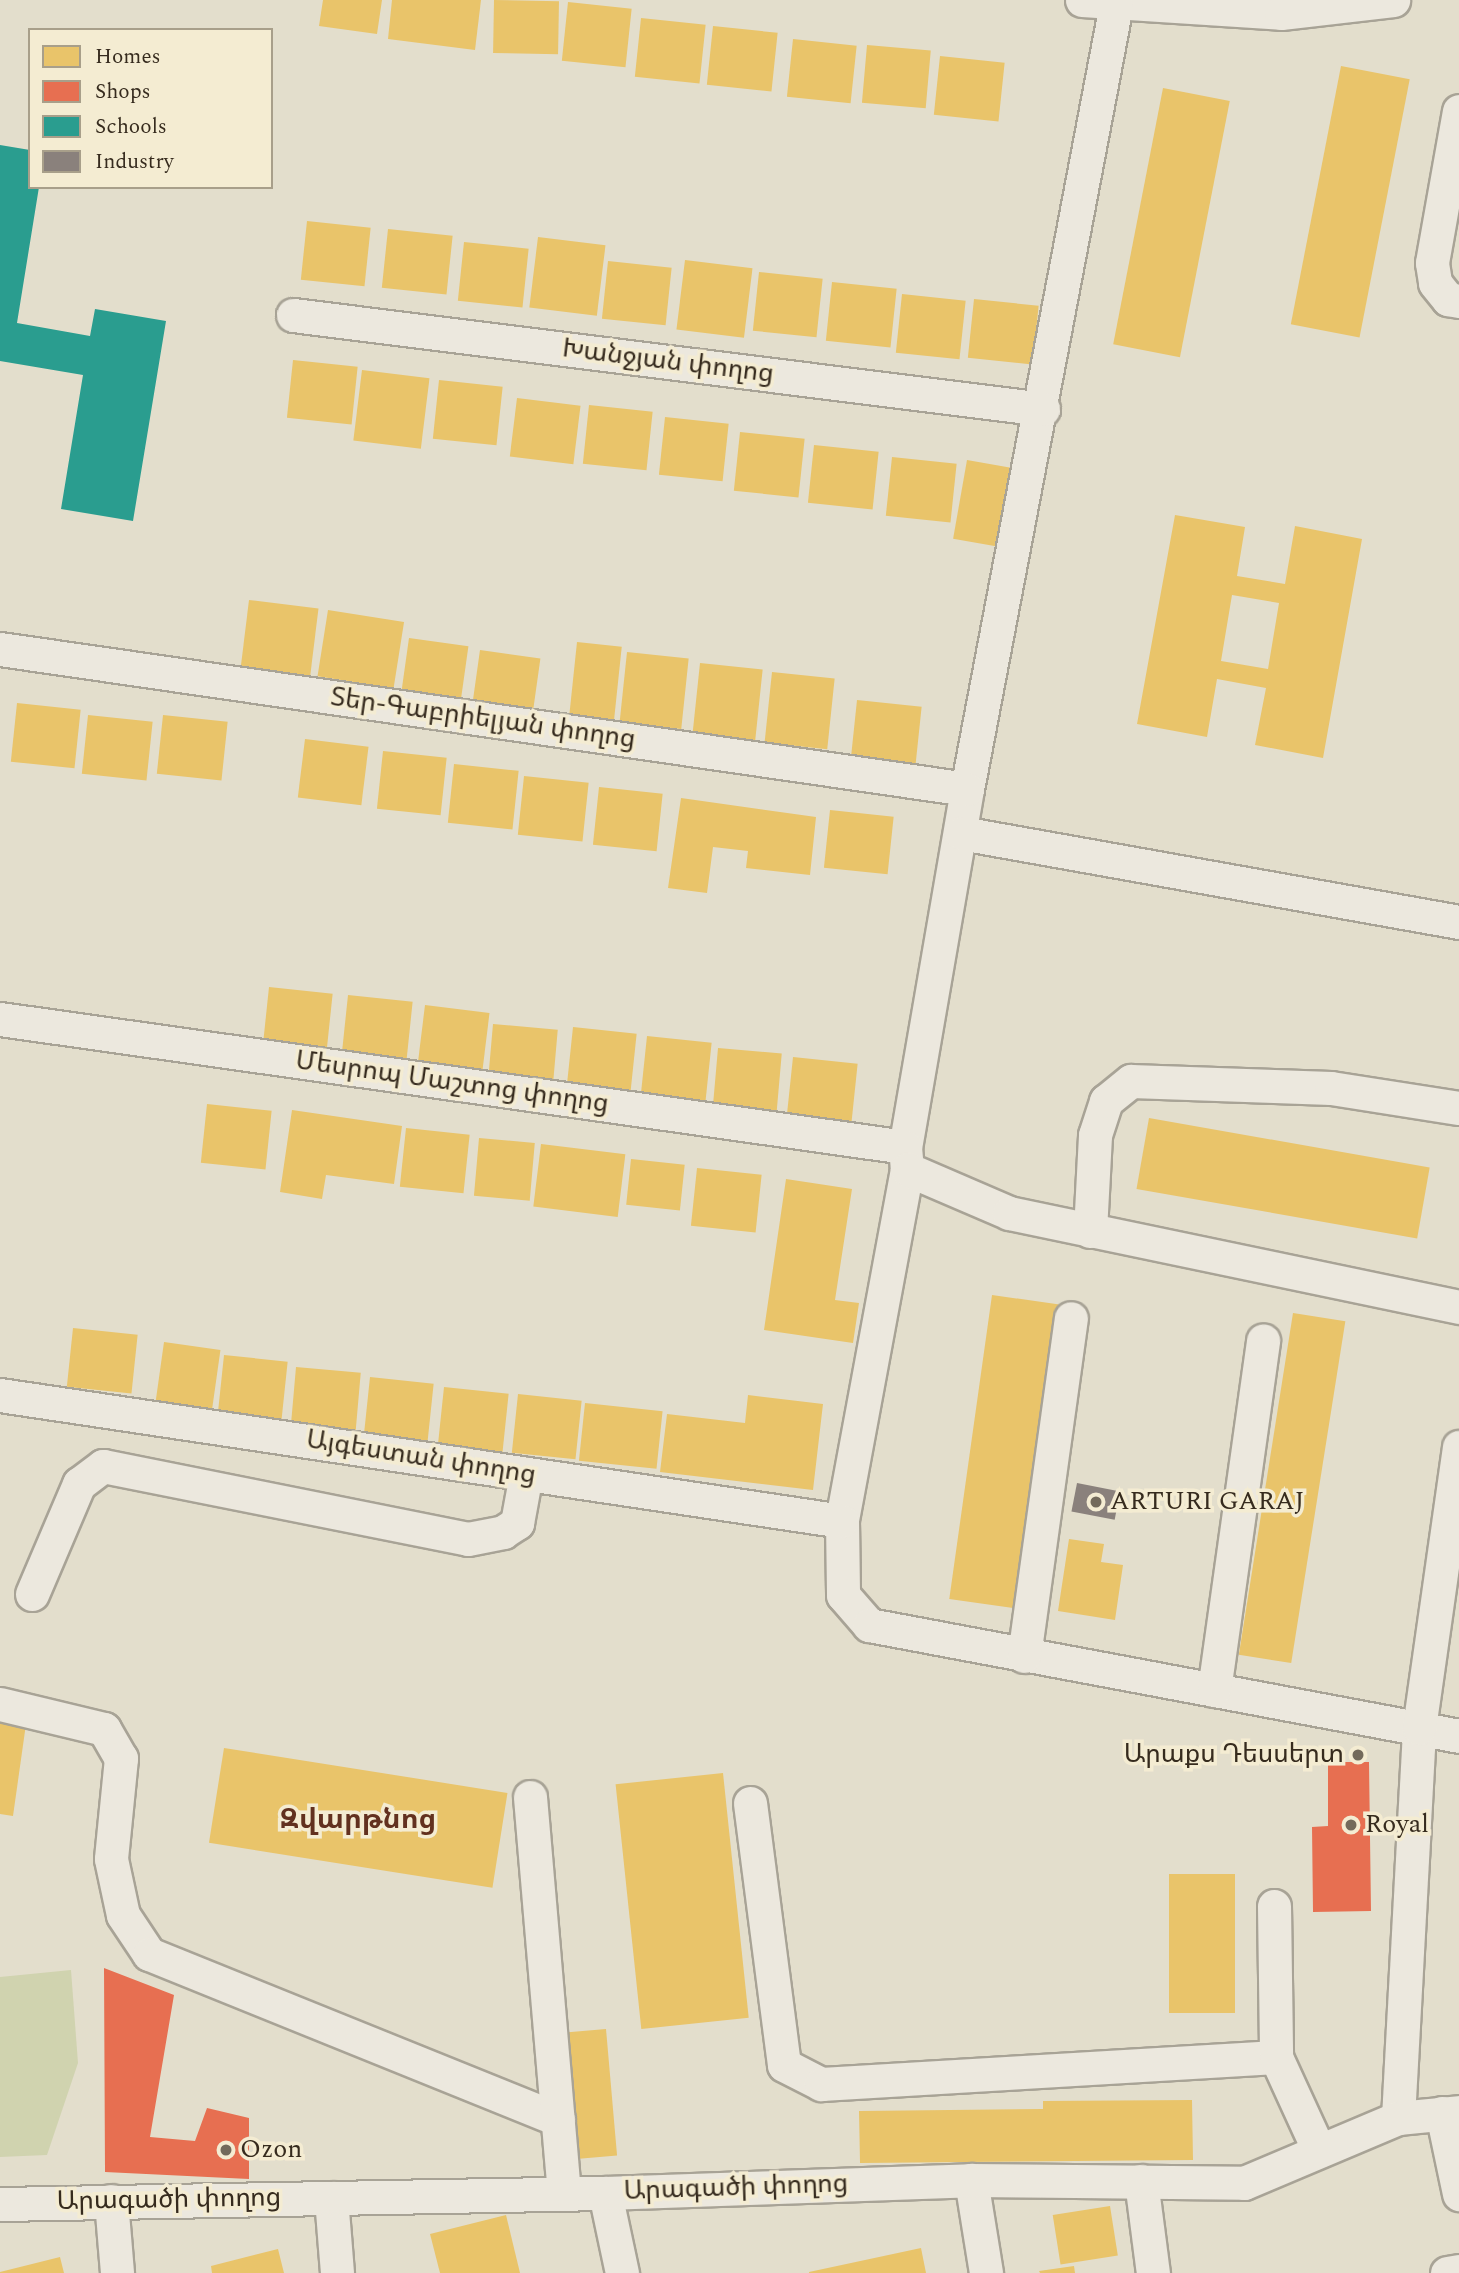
<!DOCTYPE html>
<html>
<head>
<meta charset="utf-8">
<style>
  body { margin:0 }
  #map { position:relative; width:1459px; height:2273px; overflow:hidden; background:#e3decc; font-family:Spectral,"Noto Sans Armenian",serif }
  div>[style] { position:absolute }
  .green>* { inset:0; background:#d0d3af }
  .homes>* { inset:0; background:#e9c46a; transform-origin:0 0 }
  .shops>* { inset:0; background:#e76f51 }
  .schools>* { inset:0; background:#2a9d8f }
  .industry>* { inset:0; background:#8a817c; transform-origin:0 0 }
  .roads { filter:drop-shadow(2px 0 #a8a396) drop-shadow(-2px 0 #a8a396) drop-shadow(0 2px #a8a396) drop-shadow(0 -2px #a8a396) }
  .minor>* { height:33px; margin:-16.5px; padding:0 16.5px; transform-origin:16.5px; border-radius:16.5px; background:#ece8de }
  .dots>* { width:19px; height:19px; translate:-50% -50%; box-sizing:border-box; border:4px solid #f4ecd2; border-radius:50% }
  span { translate:-50% -50%; white-space:nowrap; text-align:center; line-height:1.15; -webkit-text-stroke:7px #f4ecd2; paint-order:stroke }
  .street-label { font-size:26px; color:#362b1e }
  .poi-label { font-size:26px; color:#362b1e }
  .left { translate:0 -50%; text-align:left }
  .right { translate:-100% -50%; text-align:right }
  .neighbourhood-label { font-size:28px; color:#62311f; font-weight:700 }
  .legend { position:absolute; left:28px; top:28px; width:245px; height:161px; box-sizing:border-box; background:#f4ecd2; border:2px solid #a89f8a; margin:0; padding:9px 12px; list-style:none; font-size:21px; color:#362b1e }
  .legend li { display:flex; align-items:center; gap:14px; height:35px }
  .legend b { width:35px; border:2px solid #a89f8a }
</style>
</head>
<body>
<div id="map">
  <div class="green">
    <i style="clip-path:polygon(71px 1970px,78px 2063px,47px 2155px,0 2157px,0 1977px)"></i>
  </div>
  <div class="homes">
    <i style="clip-path:polygon(323px 0,382px 0,377px 34px,319px 26px)"></i>
    <i style="clip-path:polygon(392px 0,481px 0,475px 50px,388px 39px)"></i>
    <i style="left:494px;top:0;width:65px;height:53px;rotate:1deg"></i>
    <i style="left:568px;top:2px;width:64px;height:59px;rotate:6deg"></i>
    <i style="left:641px;top:18px;width:65px;height:59px;rotate:6deg"></i>
    <i style="left:713px;top:26px;width:65px;height:59px;rotate:6deg"></i>
    <i style="left:793px;top:39px;width:64px;height:58px;rotate:6deg"></i>
    <i style="left:867px;top:45px;width:64px;height:58px;rotate:5deg"></i>
    <i style="left:940px;top:56px;width:65px;height:59px;rotate:6deg"></i>
    <i style="left:1341px;top:66px;width:70px;height:263px;rotate:11deg"></i>
    <i style="left:1163px;top:88px;width:68px;height:261px;rotate:11deg"></i>
    <i style="left:307px;top:221px;width:64px;height:59px;rotate:6deg"></i>
    <i style="left:388px;top:229px;width:65px;height:59px;rotate:6deg"></i>
    <i style="left:538px;top:237px;width:68px;height:71px;rotate:7deg"></i>
    <i style="left:464px;top:242px;width:65px;height:59px;rotate:6deg"></i>
    <i style="left:685px;top:260px;width:68px;height:70px;rotate:7deg"></i>
    <i style="left:608px;top:261px;width:64px;height:58px;rotate:6deg"></i>
    <i style="left:759px;top:272px;width:64px;height:59px;rotate:6deg"></i>
    <i style="left:832px;top:282px;width:65px;height:59px;rotate:6deg"></i>
    <i style="left:902px;top:294px;width:64px;height:59px;rotate:6deg"></i>
    <i style="left:974px;top:299px;width:65px;height:59px;rotate:6deg"></i>
    <i style="left:293px;top:360px;width:65px;height:58px;rotate:6deg"></i>
    <i style="left:362px;top:370px;width:68px;height:71px;rotate:7deg"></i>
    <i style="left:439px;top:380px;width:64px;height:59px;rotate:6deg"></i>
    <i style="left:517px;top:398px;width:64px;height:59px;rotate:7deg"></i>
    <i style="left:589px;top:405px;width:64px;height:59px;rotate:6deg"></i>
    <i style="left:665px;top:417px;width:64px;height:58px;rotate:6deg"></i>
    <i style="left:740px;top:432px;width:65px;height:59px;rotate:6deg"></i>
    <i style="left:814px;top:445px;width:65px;height:58px;rotate:6deg"></i>
    <i style="left:892px;top:457px;width:65px;height:59px;rotate:6deg"></i>
    <i style="left:967px;top:460px;width:55px;height:80px;rotate:10deg"></i>
    <i style="clip-path:polygon(evenodd,1175px 515px,1245px 527px,1237px 576px,1285px 584px,1295px 526px,1362px 539px,1323px 758px,1255px 745px,1266px 688px,1217px 679px,1207px 737px,1137px 724px,1175px 515px,1232px 595px,1279px 603px,1268px 669px,1221px 661px,1232px 595px)"></i>
    <i style="left:249px;top:600px;width:70px;height:68px;rotate:7deg"></i>
    <i style="left:328px;top:610px;width:77px;height:67px;rotate:9deg"></i>
    <i style="left:409px;top:638px;width:60px;height:52px;rotate:8deg"></i>
    <i style="left:577px;top:642px;width:45px;height:78px;rotate:6deg"></i>
    <i style="left:480px;top:650px;width:61px;height:51px;rotate:8deg"></i>
    <i style="left:627px;top:652px;width:62px;height:71px;rotate:6deg"></i>
    <i style="left:700px;top:663px;width:63px;height:72px;rotate:6deg"></i>
    <i style="left:772px;top:672px;width:63px;height:71px;rotate:6deg"></i>
    <i style="left:857px;top:700px;width:65px;height:59px;rotate:6deg"></i>
    <i style="left:17px;top:703px;width:64px;height:59px;rotate:6deg"></i>
    <i style="left:88px;top:715px;width:65px;height:59px;rotate:6deg"></i>
    <i style="left:163px;top:715px;width:65px;height:59px;rotate:6deg"></i>
    <i style="left:305px;top:739px;width:64px;height:59px;rotate:7deg"></i>
    <i style="left:383px;top:751px;width:64px;height:58px;rotate:6deg"></i>
    <i style="left:454px;top:764px;width:65px;height:59px;rotate:6deg"></i>
    <i style="left:524px;top:776px;width:65px;height:59px;rotate:6deg"></i>
    <i style="left:599px;top:787px;width:64px;height:58px;rotate:6deg"></i>
    <i style="clip-path:polygon(681px 798px,816px 817px,810px 875px,746px 868px,748px 851px,713px 847px,707px 893px,668px 888px)"></i>
    <i style="left:830px;top:810px;width:64px;height:58px;rotate:6deg"></i>
    <i style="left:269px;top:987px;width:64px;height:58px;rotate:6deg"></i>
    <i style="left:348px;top:995px;width:65px;height:59px;rotate:6deg"></i>
    <i style="left:425px;top:1005px;width:65px;height:59px;rotate:7deg"></i>
    <i style="left:493px;top:1024px;width:65px;height:58px;rotate:5deg"></i>
    <i style="left:573px;top:1027px;width:64px;height:58px;rotate:6deg"></i>
    <i style="left:647px;top:1036px;width:65px;height:58px;rotate:6deg"></i>
    <i style="left:718px;top:1048px;width:64px;height:58px;rotate:5deg"></i>
    <i style="left:793px;top:1057px;width:65px;height:58px;rotate:6deg"></i>
    <i style="left:207px;top:1104px;width:65px;height:59px;rotate:6deg"></i>
    <i style="clip-path:polygon(292px 1110px,402px 1126px,394px 1184px,326px 1175px,322px 1199px,280px 1192px)"></i>
    <i style="left:1149px;top:1118px;width:285px;height:72px;rotate:10deg"></i>
    <i style="left:406px;top:1128px;width:64px;height:59px;rotate:6deg"></i>
    <i style="left:479px;top:1138px;width:56px;height:58px;rotate:5deg"></i>
    <i style="left:541px;top:1144px;width:85px;height:63px;rotate:7deg"></i>
    <i style="left:631px;top:1159px;width:54px;height:46px;rotate:6deg"></i>
    <i style="left:697px;top:1168px;width:65px;height:58px;rotate:6deg"></i>
    <i style="clip-path:polygon(786px 1179px,852px 1189px,835px 1300px,859px 1303px,853px 1343px,764px 1330px)"></i>
    <i style="left:992px;top:1295px;width:68px;height:307px;rotate:8deg"></i>
    <i style="left:1293px;top:1313px;width:53px;height:346px;rotate:9deg"></i>
    <i style="left:73px;top:1328px;width:65px;height:59px;rotate:6deg"></i>
    <i style="left:164px;top:1342px;width:57px;height:60px;rotate:8deg"></i>
    <i style="left:224px;top:1355px;width:64px;height:58px;rotate:6deg"></i>
    <i style="left:296px;top:1367px;width:65px;height:58px;rotate:5deg"></i>
    <i style="left:370px;top:1377px;width:64px;height:58px;rotate:6deg"></i>
    <i style="left:444px;top:1387px;width:65px;height:59px;rotate:6deg"></i>
    <i style="left:518px;top:1394px;width:64px;height:59px;rotate:6deg"></i>
    <i style="clip-path:polygon(748px 1395px,823px 1404px,813px 1490px,660px 1472px,667px 1414px,745px 1423px)"></i>
    <i style="left:585px;top:1403px;width:78px;height:58px;rotate:6deg"></i>
    <i style="clip-path:polygon(1069px 1539px,1104px 1544px,1101px 1562px,1123px 1565px,1115px 1620px,1058px 1611px)"></i>
    <i style="clip-path:polygon(0 1713px,27px 1717px,13px 1816px,0 1814px)"></i>
    <i style="left:224px;top:1748px;width:287px;height:96px;rotate:9deg"></i>
    <i style="left:723px;top:1773px;width:246px;height:108px;rotate:84deg"></i>
    <i style="left:1235px;top:1874px;width:139px;height:66px;rotate:90deg"></i>
    <i style="left:606px;top:2029px;width:127px;height:38px;rotate:85deg"></i>
    <i style="clip-path:polygon(1192px 2100px,1193px 2160px,860px 2163px,859px 2111px,1043px 2109px,1043px 2101px)"></i>
    <i style="left:1110px;top:2206px;width:50px;height:58px;rotate:81deg"></i>
    <i style="clip-path:polygon(506px 2215px,520px 2273px,440px 2273px,430px 2234px)"></i>
    <i style="clip-path:polygon(921px 2248px,926px 2273px,809px 2273px,809px 2272px)"></i>
    <i style="clip-path:polygon(278px 2249px,284px 2273px,212px 2273px,211px 2266px)"></i>
    <i style="clip-path:polygon(60px 2257px,64px 2273px,0 2273px,0 2272px)"></i>
    <i style="clip-path:polygon(1074px 2266px,1075px 2273px,1040px 2273px,1039px 2271px)"></i>
  </div>
  <div class="shops">
    <i style="clip-path:polygon(1328px 1762px,1369px 1762px,1371px 1911px,1313px 1912px,1312px 1827px,1328px 1826px)"></i>
    <i style="clip-path:polygon(104px 1968px,174px 1995px,150px 2137px,195px 2141px,207px 2108px,249px 2118px,249px 2179px,105px 2172px)"></i>
  </div>
  <div class="schools">
    <i style="clip-path:polygon(0 145px,30px 150px,30px 187px,39px 187px,17px 323px,90px 336px,95px 309px,166px 321px,133px 521px,61px 509px,83px 375px,0 361px)"></i>
  </div>
  <div class="industry">
    <i style="left:1077px;top:1483px;width:44px;height:29px;rotate:11deg"></i>
  </div>
  <div class="roads">
    <div class="minor">
      <i style="left:1082px;top:0;width:199px;rotate:3.7deg"></i>
      <i style="left:1281px;top:13px;width:113px;rotate:-6.6deg"></i>
      <i style="left:1116px;top:5px;width:798px;rotate:100.76deg"></i>
      <i style="left:967px;top:789px;width:363px;rotate:99.8deg"></i>
      <i style="left:905px;top:1147px;width:22px;rotate:85deg"></i>
      <i style="left:907px;top:1169px;width:358px;rotate:100.5deg"></i>
      <i style="left:842px;top:1521px;width:74px;rotate:89.2deg"></i>
      <i style="left:843px;top:1595px;width:40px;rotate:49deg"></i>
      <i style="left:869px;top:1625px;width:600px;rotate:10.65deg"></i>
      <i style="left:1459px;top:111px;width:154px;rotate:100.1deg"></i>
      <i style="left:1432px;top:263px;width:20px;rotate:81deg"></i>
      <i style="left:1435px;top:283px;width:21px;rotate:51deg"></i>
      <i style="left:1448px;top:299px;width:11px;rotate:10deg"></i>
      <i style="left:293px;top:315px;width:756px;rotate:7.14deg"></i>
      <i style="left:0;top:649px;width:977px;rotate:8.24deg"></i>
      <i style="left:961px;top:833px;width:506px;rotate:10.13deg"></i>
      <i style="left:0;top:1019px;width:914px;rotate:8.05deg"></i>
      <i style="left:907px;top:1169px;width:111px;rotate:23.3deg"></i>
      <i style="left:1009px;top:1213px;width:460px;rotate:11.8deg"></i>
      <i style="left:1090px;top:1231px;width:96px;rotate:-87deg"></i>
      <i style="left:1095px;top:1135px;width:36px;rotate:-72deg"></i>
      <i style="left:1106px;top:1101px;width:32px;rotate:-39deg"></i>
      <i style="left:1131px;top:1081px;width:200px;rotate:2deg"></i>
      <i style="left:1331px;top:1088px;width:130px;rotate:8.9deg"></i>
      <i style="left:0;top:1395px;width:851px;rotate:8.51deg"></i>
      <i style="left:32px;top:1594px;width:120px;rotate:-66.9deg"></i>
      <i style="left:79px;top:1484px;width:30px;rotate:-37deg"></i>
      <i style="left:103px;top:1466px;width:372px;rotate:11.3deg"></i>
      <i style="left:468px;top:1539px;width:36px;rotate:-11deg"></i>
      <i style="left:503px;top:1532px;width:17px;rotate:-33deg"></i>
      <i style="left:517px;top:1523px;width:50px;rotate:-79.6deg"></i>
      <i style="left:1024px;top:1656px;width:341px;rotate:-82.1deg"></i>
      <i style="left:1214px;top:1690px;width:353px;rotate:-82deg"></i>
      <i style="left:0;top:1704px;width:107px;rotate:13.5deg"></i>
      <i style="left:104px;top:1729px;width:34px;rotate:60deg"></i>
      <i style="left:121px;top:1758px;width:101px;rotate:95.7deg"></i>
      <i style="left:111px;top:1859px;width:57px;rotate:77.9deg"></i>
      <i style="left:123px;top:1915px;width:47px;rotate:56.3deg"></i>
      <i style="left:149px;top:1954px;width:441px;rotate:22deg"></i>
      <i style="left:530px;top:1797px;width:398px;rotate:85.1deg"></i>
      <i style="left:750px;top:1803px;width:264px;rotate:82.6deg"></i>
      <i style="left:784px;top:2065px;width:42px;rotate:27.2deg"></i>
      <i style="left:821px;top:2084px;width:456px;rotate:-3.4deg"></i>
      <i style="left:1274px;top:1906px;width:151px;rotate:89.2deg"></i>
      <i style="left:1276px;top:2057px;width:103px;rotate:65.4deg"></i>
      <i style="left:1442px;top:2113px;width:83px;rotate:78.1deg"></i>
      <i style="left:1398px;top:2118px;width:391px;rotate:-86.9deg"></i>
      <i style="left:1419px;top:1728px;width:284px;rotate:-81.9deg"></i>
      <i style="left:971px;top:2180px;width:94px;rotate:80.8deg"></i>
      <i style="left:1141px;top:2181px;width:93px;rotate:82.6deg"></i>
      <i style="left:605px;top:2193px;width:82px;rotate:78deg"></i>
      <i style="left:331px;top:2198px;width:75px;rotate:85.4deg"></i>
      <i style="left:111px;top:2201px;width:72px;rotate:85.2deg"></i>
      <i style="left:0;top:2204px;width:605px;rotate:-1.04deg"></i>
      <i style="left:605px;top:2193px;width:366px;rotate:-2deg"></i>
      <i style="left:971px;top:2180px;width:273px;rotate:0.6deg"></i>
      <i style="left:1244px;top:2183px;width:167px;rotate:-22.9deg"></i>
      <i style="left:1398px;top:2118px;width:61px;rotate:-5.6deg"></i>
      <i style="left:1447px;top:2273px;width:12px;rotate:-9deg"></i>
    </div>
  </div>
  <div class="dots">
    <i style="left:1096px;top:1502px;background:#736a5b"></i>
    <i style="left:1358px;top:1755px;background:#736a5b"></i>
    <i style="left:1351px;top:1825px;background:#736a5b"></i>
    <i style="left:226px;top:2150px;background:#736a5b"></i>
  </div>
  <div class="street-label">
    <span style="left:668px;top:362px;rotate:7deg">Խանջյան փողոց</span>
    <span style="left:483px;top:719px;rotate:8deg">Տեր-Գաբրիելյան փողոց</span>
    <span style="left:452px;top:1083px;rotate:8deg">Մեսրոպ Մաշտոց փողոց</span>
    <span style="left:421px;top:1458px;rotate:9deg">Այգեստան փողոց</span>
    <span style="left:736px;top:2188px;rotate:-2deg">Արագածի փողոց</span>
    <span style="left:169px;top:2200px;rotate:-1deg">Արագածի փողոց</span>
  </div>
  <div class="poi-label">
    <span class="left" style="left:1110px;top:1502px">ARTURI GARAJ</span>
    <span class="right" style="left:1344px;top:1755px">Արաքս Դեսսերտ</span>
    <span class="left" style="left:1365px;top:1825px">Royal</span>
    <span class="left" style="left:240px;top:2150px">Ozon</span>
  </div>
  <div class="neighbourhood-label">
    <span style="left:358px;top:1820px">Զվարթնոց</span>
  </div>
  <ul class="legend">
  <li><b style="height:19px;background:#e9c46a"></b>Homes</li>
  <li><b style="height:19px;background:#e76f51"></b>Shops</li>
  <li><b style="height:19px;background:#2a9d8f"></b>Schools</li>
  <li><b style="height:19px;background:#8a817c"></b>Industry</li>
  </ul>
</div>
</body>
</html>
